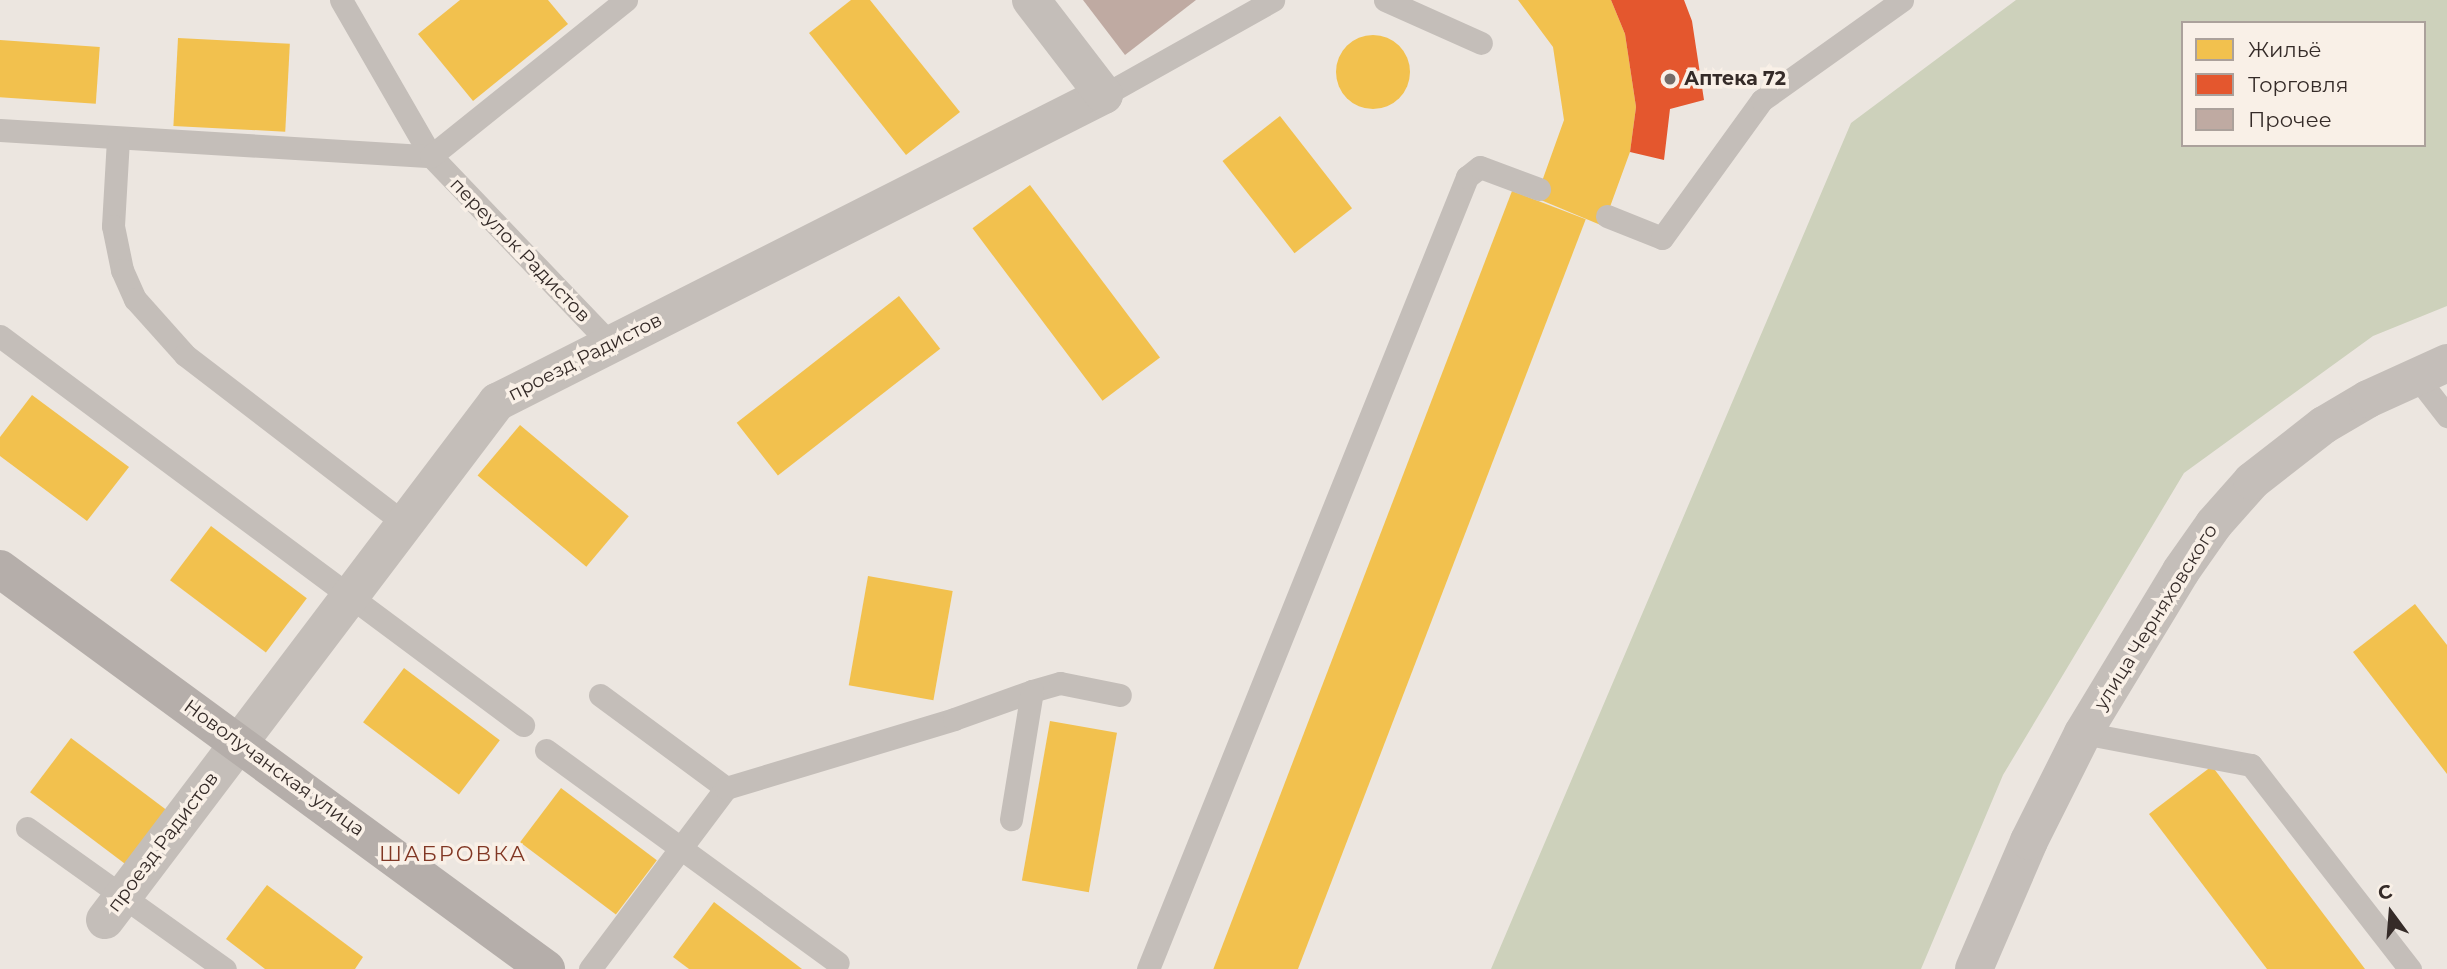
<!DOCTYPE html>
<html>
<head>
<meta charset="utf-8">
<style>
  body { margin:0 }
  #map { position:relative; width:2447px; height:969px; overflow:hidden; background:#ece6e0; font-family:Montserrat,sans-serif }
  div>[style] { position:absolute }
  .green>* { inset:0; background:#cdd1bb }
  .homes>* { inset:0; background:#f2c14e; transform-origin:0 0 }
  .round { border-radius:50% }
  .shops>* { inset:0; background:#e4572e }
  .building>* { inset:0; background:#bfaaa2 }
  .lane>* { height:23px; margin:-11.5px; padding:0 11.5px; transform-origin:11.5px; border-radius:11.5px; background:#c4beb9 }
  .street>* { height:38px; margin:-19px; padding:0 19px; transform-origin:19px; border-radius:19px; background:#c4beb9 }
  .secondary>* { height:38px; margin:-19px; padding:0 19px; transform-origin:19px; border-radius:19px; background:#b5aeaa }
  .dots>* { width:19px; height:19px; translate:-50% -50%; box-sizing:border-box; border:4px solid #f9f0e7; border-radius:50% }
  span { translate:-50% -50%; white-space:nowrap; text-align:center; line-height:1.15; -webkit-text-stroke:7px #f9f0e7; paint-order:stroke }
  .poi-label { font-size:19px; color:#352b28; font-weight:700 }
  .left { translate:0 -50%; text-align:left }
  .street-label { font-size:19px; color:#352b28 }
  .neighbourhood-label { font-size:21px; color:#813724; letter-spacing:2px }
  .legend { position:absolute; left:2181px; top:21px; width:245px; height:126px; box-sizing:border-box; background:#f9f0e7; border:2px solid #aba19b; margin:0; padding:9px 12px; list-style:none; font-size:21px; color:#352b28 }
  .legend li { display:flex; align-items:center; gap:14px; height:35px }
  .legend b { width:35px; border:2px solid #aba19b }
  .north { position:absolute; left:2356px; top:878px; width:70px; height:70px; -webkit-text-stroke:5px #f9f0e7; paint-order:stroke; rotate:344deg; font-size:19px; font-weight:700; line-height:28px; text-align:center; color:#352b28 }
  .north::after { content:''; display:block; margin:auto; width:24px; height:32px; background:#352b28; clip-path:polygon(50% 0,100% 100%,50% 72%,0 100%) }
</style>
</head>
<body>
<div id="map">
  <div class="green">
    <i style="clip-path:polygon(evenodd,2016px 0,2447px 0,2447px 306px,2373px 336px,2184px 473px,2003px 775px,1921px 969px,1491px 969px,1851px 123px,2016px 0,2183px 23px,2424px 23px,2424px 145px,2183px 145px,2183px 23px)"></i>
  </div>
  <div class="homes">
    <i style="clip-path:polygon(460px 0,548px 0,568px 24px,473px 101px,418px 34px)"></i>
    <i style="clip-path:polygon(851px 0,870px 0,960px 112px,906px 155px,809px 33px)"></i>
    <i style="clip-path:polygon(1518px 0,1611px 0,1625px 34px,1636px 107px,1630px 152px,1603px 226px,1536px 198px,1564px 120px,1553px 47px)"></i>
    <i class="round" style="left:1336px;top:35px;width:74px;height:74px"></i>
    <i style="left:178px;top:38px;width:112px;height:88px;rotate:3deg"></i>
    <i style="left:0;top:40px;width:100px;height:57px;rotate:4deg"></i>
    <i style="left:1280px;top:116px;width:117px;height:73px;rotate:52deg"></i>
    <i style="left:1030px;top:185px;width:216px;height:72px;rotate:53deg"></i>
    <i style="left:1512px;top:191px;width:79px;height:840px;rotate:21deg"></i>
    <i style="left:899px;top:296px;width:67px;height:206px;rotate:52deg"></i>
    <i style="clip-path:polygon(32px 395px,129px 467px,87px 521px,0 456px,0 437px)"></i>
    <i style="left:520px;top:425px;width:142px;height:66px;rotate:40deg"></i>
    <i style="left:211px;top:526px;width:120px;height:68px;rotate:37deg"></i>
    <i style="left:868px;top:576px;width:86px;height:111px;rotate:10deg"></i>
    <i style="clip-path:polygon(2415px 604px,2447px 645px,2447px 774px,2353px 652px)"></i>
    <i style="left:404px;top:668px;width:120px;height:68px;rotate:37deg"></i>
    <i style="left:1050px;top:721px;width:68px;height:162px;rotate:10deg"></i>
    <i style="left:71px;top:738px;width:120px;height:68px;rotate:37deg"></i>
    <i style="clip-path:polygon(2212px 766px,2365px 969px,2267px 969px,2149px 814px)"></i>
    <i style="left:561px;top:788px;width:120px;height:68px;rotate:37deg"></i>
    <i style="clip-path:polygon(267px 885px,363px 957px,355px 969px,265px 969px,226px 939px)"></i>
    <i style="clip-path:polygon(714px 902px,802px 969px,689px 969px,673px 957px)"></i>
  </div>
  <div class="shops">
    <i style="clip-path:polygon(1611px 0,1684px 0,1692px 21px,1704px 100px,1670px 109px,1664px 160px,1630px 152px,1636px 107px,1625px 34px)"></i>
  </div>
  <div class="building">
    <i style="clip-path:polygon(1083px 0,1196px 0,1125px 55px)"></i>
  </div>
  <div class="lane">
    <i style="left:341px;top:0;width:180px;rotate:60deg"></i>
    <i style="left:431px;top:156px;width:259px;rotate:46.3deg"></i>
    <i style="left:1385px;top:0;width:105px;rotate:24.1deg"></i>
    <i style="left:1104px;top:95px;width:194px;rotate:-29.3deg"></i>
    <i style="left:0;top:130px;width:432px;rotate:3.5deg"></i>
    <i style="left:431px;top:156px;width:250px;rotate:-38.7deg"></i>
    <i style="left:118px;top:139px;width:87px;rotate:93.3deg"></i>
    <i style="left:113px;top:226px;width:45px;rotate:78.4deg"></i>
    <i style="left:122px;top:270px;width:32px;rotate:66deg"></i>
    <i style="left:135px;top:299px;width:75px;rotate:48.2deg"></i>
    <i style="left:185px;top:355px;width:275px;rotate:37.5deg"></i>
    <i style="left:1607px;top:216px;width:59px;rotate:21.8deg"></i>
    <i style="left:1662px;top:238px;width:170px;rotate:-54.1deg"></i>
    <i style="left:1762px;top:100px;width:172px;rotate:-35.5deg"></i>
    <i style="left:0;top:336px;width:652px;rotate:36.64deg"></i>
    <i style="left:2416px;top:376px;width:51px;rotate:52.2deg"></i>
    <i style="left:1032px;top:691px;width:29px;rotate:-16deg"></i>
    <i style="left:1060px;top:683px;width:61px;rotate:11.3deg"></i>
    <i style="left:600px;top:695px;width:157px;rotate:36.4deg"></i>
    <i style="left:2083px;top:733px;width:171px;rotate:10.8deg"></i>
    <i style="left:2251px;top:765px;width:259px;rotate:52.1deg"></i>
    <i style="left:546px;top:750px;width:361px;rotate:36.1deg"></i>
    <i style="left:27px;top:828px;width:243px;rotate:35.5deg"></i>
    <i style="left:590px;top:969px;width:226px;rotate:-53.1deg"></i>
    <i style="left:726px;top:788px;width:238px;rotate:-16.8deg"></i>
    <i style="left:954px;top:719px;width:83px;rotate:-19.7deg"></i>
    <i style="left:1032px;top:691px;width:130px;rotate:99.3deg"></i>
    <i style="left:1148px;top:969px;width:854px;rotate:-68.06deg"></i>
    <i style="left:1467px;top:177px;width:16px;rotate:-38deg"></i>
    <i style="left:1480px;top:167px;width:63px;rotate:20.4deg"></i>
  </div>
  <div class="street">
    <i style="left:105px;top:920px;width:650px;rotate:-52.88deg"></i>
    <i style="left:497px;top:402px;width:680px;rotate:-26.83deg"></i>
    <i style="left:1104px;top:95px;width:120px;rotate:-127.5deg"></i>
    <i style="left:1974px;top:969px;width:139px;rotate:-66.7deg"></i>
    <i style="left:2029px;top:841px;width:121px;rotate:-63.4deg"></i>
    <i style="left:2083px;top:733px;width:189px;rotate:-58.8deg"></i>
    <i style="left:2181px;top:571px;width:57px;rotate:-54.9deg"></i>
    <i style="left:2214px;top:524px;width:57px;rotate:-48.5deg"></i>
    <i style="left:2252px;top:481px;width:91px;rotate:-37.9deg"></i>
    <i style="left:2324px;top:425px;width:51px;rotate:-30.6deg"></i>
    <i style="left:2368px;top:399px;width:87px;rotate:-24.5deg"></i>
  </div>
  <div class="secondary">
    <i style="left:0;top:569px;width:677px;rotate:36.23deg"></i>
  </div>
  <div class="dots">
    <i style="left:1670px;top:79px;background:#756c68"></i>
  </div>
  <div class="poi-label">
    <span class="left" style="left:1684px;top:79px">Аптека 72</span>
  </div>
  <div class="street-label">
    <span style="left:520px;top:250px;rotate:46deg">переулок Радистов</span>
    <span style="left:585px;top:357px;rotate:-27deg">проезд Радистов</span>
    <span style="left:2156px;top:617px;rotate:-58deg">улица Черняховского</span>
    <span style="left:274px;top:768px;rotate:36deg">Новолучанская улица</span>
    <span style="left:163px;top:842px;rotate:-53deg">проезд Радистов</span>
  </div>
  <div class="neighbourhood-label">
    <span style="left:453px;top:854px">ШАБРОВКА</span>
  </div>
  <ul class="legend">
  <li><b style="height:19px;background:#f2c14e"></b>Жильё</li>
  <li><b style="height:19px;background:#e4572e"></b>Торговля</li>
  <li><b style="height:19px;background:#bfaaa2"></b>Прочее</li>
  </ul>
  <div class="north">С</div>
</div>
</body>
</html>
